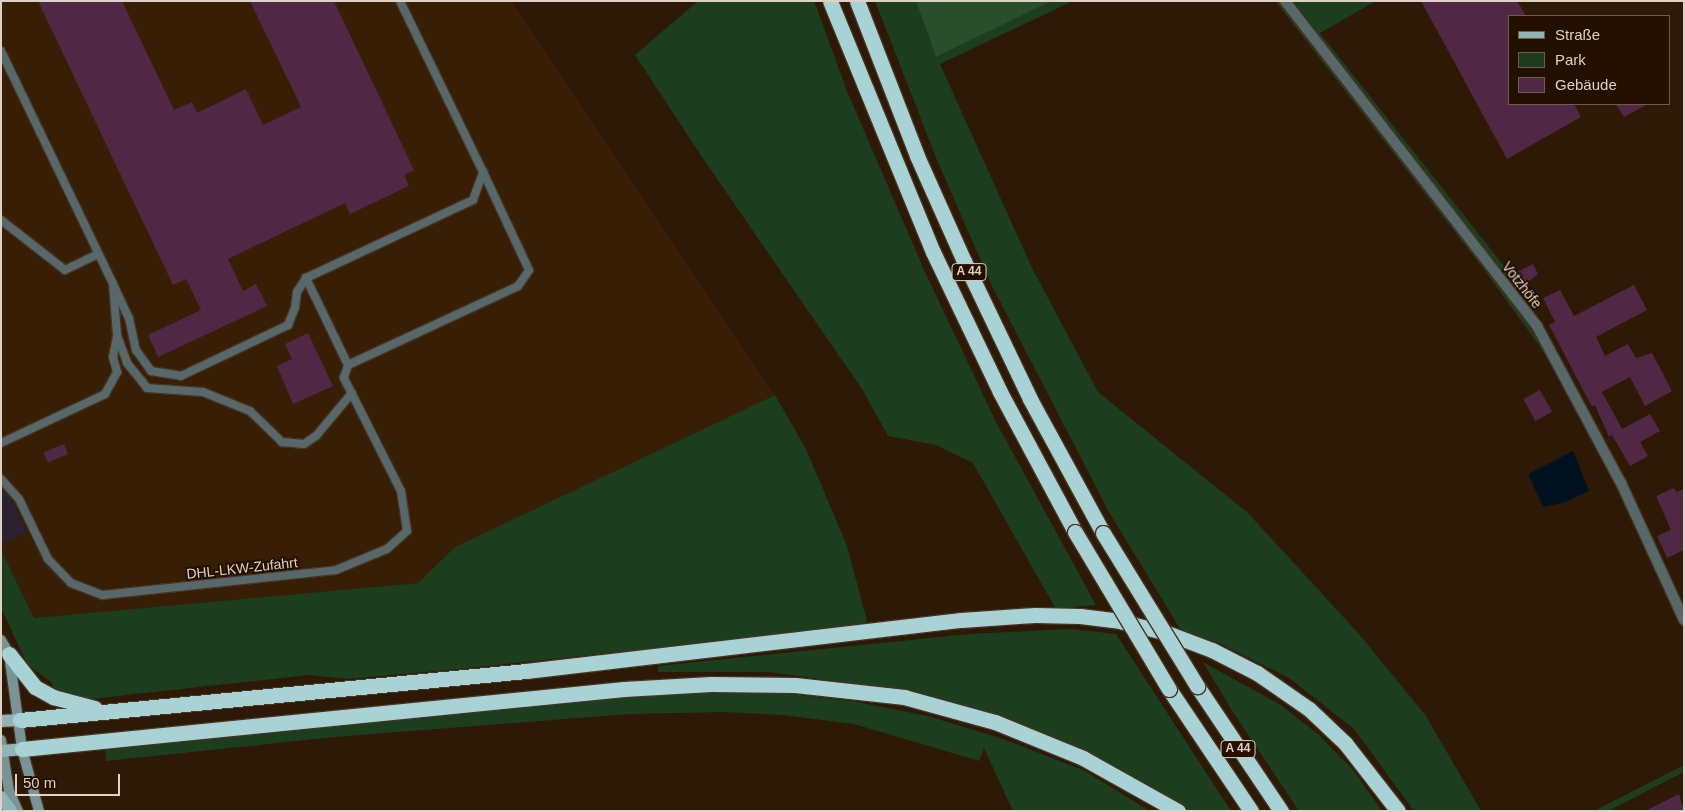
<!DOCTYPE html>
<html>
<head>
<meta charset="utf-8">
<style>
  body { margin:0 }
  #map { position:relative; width:1685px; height:812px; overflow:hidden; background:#2d1906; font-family:Arial,sans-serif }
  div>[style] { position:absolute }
  .built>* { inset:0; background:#371e05 }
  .industrial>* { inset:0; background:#2b2130 }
  .green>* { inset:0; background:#1d3d1f }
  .forest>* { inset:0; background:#294e2b }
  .water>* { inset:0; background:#001220 }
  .building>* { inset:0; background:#502845; transform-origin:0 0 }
  .roads { filter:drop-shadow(1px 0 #463321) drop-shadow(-1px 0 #463321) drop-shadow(0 1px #463321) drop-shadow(0 -1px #463321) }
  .lane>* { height:8px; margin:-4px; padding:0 4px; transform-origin:4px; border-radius:4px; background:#58686a }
  .street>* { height:10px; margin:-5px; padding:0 5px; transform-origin:5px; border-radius:5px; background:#58686a }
  .secondary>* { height:10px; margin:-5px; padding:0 5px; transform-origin:5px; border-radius:5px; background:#799396 }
  .primary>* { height:12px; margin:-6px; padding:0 6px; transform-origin:6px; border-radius:6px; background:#92b4b7 }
  .highway>* { height:15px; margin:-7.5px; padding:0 7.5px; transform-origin:7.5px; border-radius:7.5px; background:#a8d2d6 }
  .bridges { filter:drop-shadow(1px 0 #463321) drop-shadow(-1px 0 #463321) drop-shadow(0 1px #463321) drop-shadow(0 -1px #463321) }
  .highway-bridge>* { height:15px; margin:-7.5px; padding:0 7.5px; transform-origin:7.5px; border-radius:7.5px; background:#a8d2d6 }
  span { translate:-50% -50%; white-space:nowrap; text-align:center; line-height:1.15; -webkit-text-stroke:4px #231001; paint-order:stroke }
  .shield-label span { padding:1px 4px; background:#231001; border:1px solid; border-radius:4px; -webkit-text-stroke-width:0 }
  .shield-label { font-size:12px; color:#dfd1c5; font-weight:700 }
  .street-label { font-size:14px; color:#dfd1c5 }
  .frame { position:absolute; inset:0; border:2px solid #dfd1c5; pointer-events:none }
  .legend { position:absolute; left:1508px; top:15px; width:162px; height:90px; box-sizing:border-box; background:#231001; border:1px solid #6e5d4f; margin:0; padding:6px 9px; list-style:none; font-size:15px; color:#dfd1c5 }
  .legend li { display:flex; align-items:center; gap:10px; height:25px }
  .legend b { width:25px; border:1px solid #6e5d4f }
  .scale { position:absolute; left:15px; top:774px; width:105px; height:22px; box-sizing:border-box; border:2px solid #dfd1c5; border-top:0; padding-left:6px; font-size:15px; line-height:18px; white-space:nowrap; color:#dfd1c5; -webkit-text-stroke:4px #231001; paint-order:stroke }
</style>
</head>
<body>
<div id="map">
  <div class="built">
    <i style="clip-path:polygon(1px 1px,511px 1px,775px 395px,455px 547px,418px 583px,34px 618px,1px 550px,1px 544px,26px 532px,7px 491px,1px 486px)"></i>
  </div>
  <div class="industrial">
    <i style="clip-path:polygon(1px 486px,7px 491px,27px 532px,1px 544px)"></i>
  </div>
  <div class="green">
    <i style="clip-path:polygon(698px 1px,814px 1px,847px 91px,925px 272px,996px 422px,1096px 605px,1056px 609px,973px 463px,936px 445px,888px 436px,862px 389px,702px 157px,635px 55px)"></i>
    <i style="clip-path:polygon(875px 1px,916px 1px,936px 57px,1052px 1px,1073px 1px,940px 64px,1032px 268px,1098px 392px,1248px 513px,1359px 634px,1426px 716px,1481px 811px,1414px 811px,1354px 729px,1289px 678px,1217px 642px,1182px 632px,1109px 512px,993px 288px,937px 160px)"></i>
    <i style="clip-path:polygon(1275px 1px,1279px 1px,1484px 263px,1537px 333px,1546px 355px,1482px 267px)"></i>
    <i style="clip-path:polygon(1294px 1px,1376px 1px,1320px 33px,1511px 275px,1501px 274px,1316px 36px)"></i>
    <i style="clip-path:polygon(775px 395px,806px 449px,847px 546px,868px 625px,460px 669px,346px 679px,309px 675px,91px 699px,53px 692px,52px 683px,27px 664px,1px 608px,1px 550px,34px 618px,418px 583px,455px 547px)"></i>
    <i style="clip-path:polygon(1072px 629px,1116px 634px,1231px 811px,1189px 811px,1067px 744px,893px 689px,769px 672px,658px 672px,658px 666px,969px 634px)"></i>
    <i style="clip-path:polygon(1203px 662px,1281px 705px,1319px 735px,1354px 771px,1382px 811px,1299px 811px,1231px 709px)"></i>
    <i style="clip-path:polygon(702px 689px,776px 692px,857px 702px,928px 716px,1003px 739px,1083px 770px,1150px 811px,1013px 811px,984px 748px,979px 761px,854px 724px,783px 715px,724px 712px,629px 714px,334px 737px,106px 761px,105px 750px)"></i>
    <i style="clip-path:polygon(1684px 765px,1684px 772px,1608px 811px,1594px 811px)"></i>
  </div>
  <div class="forest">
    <i style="clip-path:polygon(916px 1px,1052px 1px,936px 57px)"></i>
  </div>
  <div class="water">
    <i style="clip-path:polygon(1573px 451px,1589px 491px,1563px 503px,1543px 507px,1528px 474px)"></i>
  </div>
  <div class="building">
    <i style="clip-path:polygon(38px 1px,122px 1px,174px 110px,192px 102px,197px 113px,246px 89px,263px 125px,301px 107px,250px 1px,334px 1px,414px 170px,404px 175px,409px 186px,350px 214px,345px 203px,228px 259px,243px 291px,256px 284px,267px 306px,158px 357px,148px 335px,201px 310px,186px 279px,173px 285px)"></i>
    <i style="clip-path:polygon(1421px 1px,1517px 1px,1526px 16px,1509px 16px,1509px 104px,1574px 104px,1581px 117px,1507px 159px)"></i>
    <i style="clip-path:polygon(1616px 104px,1648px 104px,1624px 117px)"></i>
    <i style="clip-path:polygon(1533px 264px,1538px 274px,1526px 284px,1517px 272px)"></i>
    <i style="clip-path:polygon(1634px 285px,1647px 310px,1596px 337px,1605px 356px,1628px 344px,1636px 358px,1652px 353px,1672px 391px,1645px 406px,1630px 377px,1602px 392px,1622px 429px,1650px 414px,1660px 431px,1640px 442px,1648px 456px,1630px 466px,1612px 435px,1609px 437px,1595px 405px,1592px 407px,1549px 325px,1555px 322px,1543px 298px,1560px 290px,1574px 316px)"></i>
    <i style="clip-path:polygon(308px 333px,333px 386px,293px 404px,277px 366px,292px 359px,285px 344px)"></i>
    <i style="left:1540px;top:390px;width:25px;height:19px;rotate:61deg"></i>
    <i style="left:64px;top:444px;width:11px;height:22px;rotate:68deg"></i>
    <i style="clip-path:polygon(1674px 488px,1676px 492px,1684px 489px,1684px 550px,1667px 558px,1657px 536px,1671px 530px,1656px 496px)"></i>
    <i style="clip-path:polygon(1679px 794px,1684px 811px,1645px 811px)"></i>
  </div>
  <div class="roads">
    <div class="lane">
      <i style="left:1px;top:51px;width:259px;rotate:64.3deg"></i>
      <i style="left:113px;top:284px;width:51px;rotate:85.5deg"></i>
      <i style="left:117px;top:335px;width:30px;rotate:70deg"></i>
      <i style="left:127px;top:363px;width:32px;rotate:51deg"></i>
      <i style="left:147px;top:388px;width:56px;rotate:4.1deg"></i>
      <i style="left:203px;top:392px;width:51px;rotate:22deg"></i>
      <i style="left:250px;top:411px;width:45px;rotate:44.1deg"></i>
      <i style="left:282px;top:442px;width:22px;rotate:5deg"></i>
      <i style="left:304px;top:444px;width:14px;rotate:-34deg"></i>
      <i style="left:316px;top:436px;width:56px;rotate:-50.1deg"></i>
      <i style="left:1px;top:220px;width:81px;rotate:38deg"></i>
      <i style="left:65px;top:270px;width:37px;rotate:-26deg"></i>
      <i style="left:113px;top:284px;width:38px;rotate:65deg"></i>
      <i style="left:129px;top:318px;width:33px;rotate:78deg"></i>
      <i style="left:136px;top:350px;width:26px;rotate:54deg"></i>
      <i style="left:151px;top:371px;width:30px;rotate:9deg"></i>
      <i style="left:181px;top:376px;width:119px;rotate:-25.5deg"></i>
      <i style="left:288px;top:325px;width:18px;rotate:-68deg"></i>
      <i style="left:295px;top:308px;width:16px;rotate:-83deg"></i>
      <i style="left:297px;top:292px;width:17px;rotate:-57deg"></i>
      <i style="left:306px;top:278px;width:184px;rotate:-25deg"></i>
      <i style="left:473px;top:200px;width:30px;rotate:-70deg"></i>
      <i style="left:483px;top:172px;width:190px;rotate:-115.9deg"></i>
      <i style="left:348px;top:365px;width:187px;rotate:-24.9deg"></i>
      <i style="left:518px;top:286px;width:19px;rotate:-55deg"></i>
      <i style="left:529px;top:270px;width:108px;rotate:-115.1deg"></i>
      <i style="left:1px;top:443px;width:115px;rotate:-25.2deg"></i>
      <i style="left:105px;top:394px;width:25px;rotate:-61deg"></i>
      <i style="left:117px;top:372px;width:16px;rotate:-105deg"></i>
      <i style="left:113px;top:357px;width:20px;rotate:-79deg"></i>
      <i style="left:1px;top:479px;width:27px;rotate:48deg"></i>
      <i style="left:19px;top:499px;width:67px;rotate:64.2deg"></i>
      <i style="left:48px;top:559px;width:33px;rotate:46deg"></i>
      <i style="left:71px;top:583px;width:34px;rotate:21deg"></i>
      <i style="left:103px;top:595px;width:234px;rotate:-6.1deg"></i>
      <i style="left:336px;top:570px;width:55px;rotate:-22.4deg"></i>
      <i style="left:387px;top:549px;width:27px;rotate:-42deg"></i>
      <i style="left:407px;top:531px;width:40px;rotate:-98.5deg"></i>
      <i style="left:401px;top:491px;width:127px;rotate:-116.8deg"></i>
      <i style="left:344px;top:378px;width:14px;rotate:-73deg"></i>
      <i style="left:348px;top:365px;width:97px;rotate:-115.8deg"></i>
    </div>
    <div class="street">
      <i style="left:1285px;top:1px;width:411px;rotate:52.2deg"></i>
      <i style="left:1537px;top:326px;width:178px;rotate:61.9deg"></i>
      <i style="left:1621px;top:483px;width:151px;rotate:65.3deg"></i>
    </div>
    <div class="secondary">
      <i style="left:1px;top:640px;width:16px;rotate:60deg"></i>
      <i style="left:9px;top:654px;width:96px;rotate:82.2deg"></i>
      <i style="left:22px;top:749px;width:64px;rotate:74.7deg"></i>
      <i style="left:1px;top:740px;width:52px;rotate:81.1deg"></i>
      <i style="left:9px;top:791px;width:22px;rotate:66deg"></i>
    </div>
    <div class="primary">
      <i style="left:1px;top:721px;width:19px;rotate:-3deg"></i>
      <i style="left:1px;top:751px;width:21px;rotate:-5deg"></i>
      <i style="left:1px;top:797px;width:17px;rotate:54deg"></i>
    </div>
    <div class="highway">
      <i style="left:830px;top:1px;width:271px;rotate:67.7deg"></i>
      <i style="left:933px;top:252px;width:155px;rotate:64.4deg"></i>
      <i style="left:1000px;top:392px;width:159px;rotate:61.8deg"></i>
      <i style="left:857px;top:1px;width:166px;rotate:68.8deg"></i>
      <i style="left:917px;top:156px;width:115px;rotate:65.9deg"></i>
      <i style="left:964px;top:261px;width:153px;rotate:64.4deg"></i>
      <i style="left:1030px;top:399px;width:153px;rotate:61.4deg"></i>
      <i style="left:9px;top:654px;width:42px;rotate:51.8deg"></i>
      <i style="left:35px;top:687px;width:21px;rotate:29deg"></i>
      <i style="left:53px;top:697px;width:43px;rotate:14.7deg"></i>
      <i style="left:1197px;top:686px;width:151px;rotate:56.1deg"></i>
      <i style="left:1169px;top:689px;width:147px;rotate:56.1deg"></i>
      <i style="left:20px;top:720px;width:508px;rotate:-5.53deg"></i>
      <i style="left:526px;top:671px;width:438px;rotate:-6.7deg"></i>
      <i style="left:961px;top:620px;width:74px;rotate:-3.9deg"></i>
      <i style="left:1035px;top:615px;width:45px;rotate:1.3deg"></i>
      <i style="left:1080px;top:616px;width:35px;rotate:7deg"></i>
      <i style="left:1115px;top:620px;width:54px;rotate:14deg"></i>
      <i style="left:1167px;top:633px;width:48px;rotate:20.7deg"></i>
      <i style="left:1212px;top:650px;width:51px;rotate:27.1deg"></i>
      <i style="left:1257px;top:673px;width:63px;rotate:34.7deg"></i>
      <i style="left:1309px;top:709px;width:50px;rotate:43.4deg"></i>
      <i style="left:1345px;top:743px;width:86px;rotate:52.1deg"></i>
      <i style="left:22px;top:749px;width:605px;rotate:-5.69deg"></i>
      <i style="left:624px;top:689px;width:87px;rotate:-3.3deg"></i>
      <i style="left:711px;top:684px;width:84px;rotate:0.7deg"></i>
      <i style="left:795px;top:685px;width:110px;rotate:6.3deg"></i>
      <i style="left:904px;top:697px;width:94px;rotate:15.4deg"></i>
      <i style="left:995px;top:722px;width:95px;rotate:22.2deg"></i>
      <i style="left:1083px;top:758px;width:109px;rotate:29.2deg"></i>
    </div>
  </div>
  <div class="bridges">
    <div class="highway-bridge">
      <i style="left:1075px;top:532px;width:183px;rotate:59.1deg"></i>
      <i style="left:1103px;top:533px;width:180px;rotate:58.4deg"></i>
    </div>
  </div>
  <div class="shield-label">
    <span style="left:969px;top:272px">A 44</span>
    <span style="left:1238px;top:749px">A 44</span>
  </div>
  <div class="street-label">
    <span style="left:1522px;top:285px;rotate:52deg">Votzhöfe</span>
    <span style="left:242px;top:568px;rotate:-6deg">DHL-LKW-Zufahrt</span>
  </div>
  <div class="frame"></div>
  <ul class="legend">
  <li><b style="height:6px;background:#92b4b7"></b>Straße</li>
  <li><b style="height:14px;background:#1d3d1f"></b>Park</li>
  <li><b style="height:14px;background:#502845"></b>Gebäude</li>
  </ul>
  <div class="scale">50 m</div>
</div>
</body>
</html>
